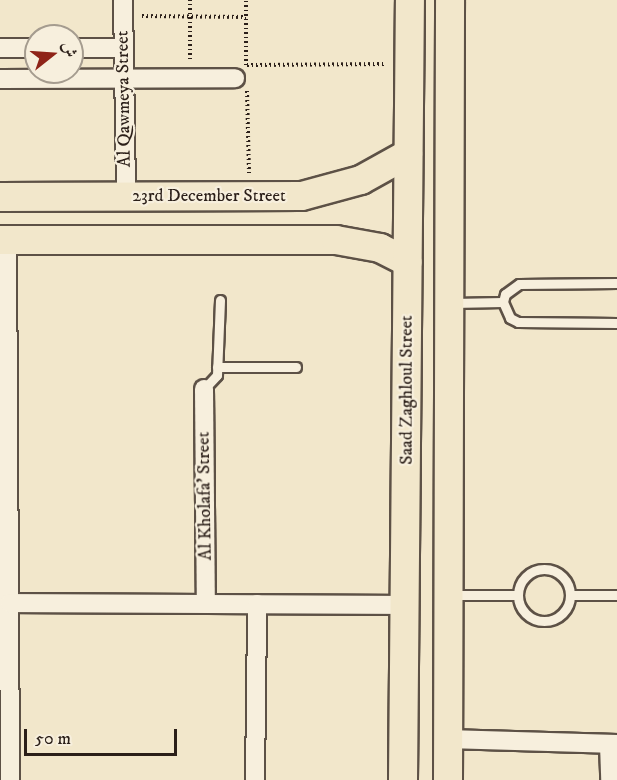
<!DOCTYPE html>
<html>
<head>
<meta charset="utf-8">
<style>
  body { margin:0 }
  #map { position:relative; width:617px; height:780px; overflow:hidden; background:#f2e7cb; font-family:"IM FELL DW Pica",Amiri,serif }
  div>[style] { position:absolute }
  .path>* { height:4px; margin-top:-2px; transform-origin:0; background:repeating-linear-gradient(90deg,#2b1f19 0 1.5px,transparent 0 4.5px) }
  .roads { filter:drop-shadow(2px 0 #5d5146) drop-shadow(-2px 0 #5d5146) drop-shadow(0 2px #5d5146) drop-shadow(0 -2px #5d5146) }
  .service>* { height:9px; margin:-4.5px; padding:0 4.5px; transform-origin:4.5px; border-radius:4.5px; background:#f7efdd }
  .service>.ring { margin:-4.5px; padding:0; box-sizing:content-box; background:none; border:9px solid #f7efdd; border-radius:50% }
  .minor>* { height:18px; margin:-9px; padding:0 9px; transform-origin:9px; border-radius:9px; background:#f7efdd }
  .primary>* { height:28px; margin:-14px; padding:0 14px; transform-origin:14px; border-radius:14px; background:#f2e7cb }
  span { translate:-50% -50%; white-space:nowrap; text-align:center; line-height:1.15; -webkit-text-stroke:4.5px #f7efdd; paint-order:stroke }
  .street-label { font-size:18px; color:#2b1f19 }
  .north { position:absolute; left:24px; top:24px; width:60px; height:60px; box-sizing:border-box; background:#f7efdd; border:2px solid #a59c8f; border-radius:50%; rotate:73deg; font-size:16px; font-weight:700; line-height:24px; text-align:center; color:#2b1f19 }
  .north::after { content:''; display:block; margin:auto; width:21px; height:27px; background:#8f2418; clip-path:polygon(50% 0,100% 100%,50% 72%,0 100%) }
  .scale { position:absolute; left:24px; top:729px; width:153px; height:27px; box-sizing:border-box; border:3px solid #2b1f19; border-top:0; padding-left:8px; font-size:18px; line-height:21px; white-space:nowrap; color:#2b1f19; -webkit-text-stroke:4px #f7efdd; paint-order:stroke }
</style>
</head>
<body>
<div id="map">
  <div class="path">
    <i style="left:142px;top:16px;width:104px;rotate:0.6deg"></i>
    <i style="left:190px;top:59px;width:59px;rotate:-90deg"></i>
    <i style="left:246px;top:65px;width:65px;rotate:-90deg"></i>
    <i style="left:247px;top:65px;width:139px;rotate:-0.4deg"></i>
    <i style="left:247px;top:91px;width:82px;rotate:88.6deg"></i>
  </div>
  <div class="roads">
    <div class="service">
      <i style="left:617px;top:283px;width:98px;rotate:179.4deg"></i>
      <i style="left:519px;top:284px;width:17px;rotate:144deg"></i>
      <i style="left:505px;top:294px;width:8px;rotate:104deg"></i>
      <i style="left:503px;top:302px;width:17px;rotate:66deg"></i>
      <i style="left:510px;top:318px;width:9px;rotate:27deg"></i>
      <i style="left:518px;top:322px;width:99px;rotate:0.6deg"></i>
      <i style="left:452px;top:303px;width:51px;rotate:-1.1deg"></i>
      <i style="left:217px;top:367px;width:79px"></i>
      <i style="left:204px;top:389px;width:19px;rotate:-47deg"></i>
      <i style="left:217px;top:375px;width:75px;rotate:-87.7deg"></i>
      <i class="ring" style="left:518px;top:569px;width:43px;height:43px"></i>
      <i style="left:451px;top:595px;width:66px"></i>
      <i style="left:570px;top:595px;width:47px"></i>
    </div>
    <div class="minor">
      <i style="left:123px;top:0;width:197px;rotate:89.1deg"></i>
      <i style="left:0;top:48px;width:36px"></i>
      <i style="left:72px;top:48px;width:51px"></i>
      <i style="left:0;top:79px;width:235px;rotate:-0.2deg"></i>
      <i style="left:7px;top:240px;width:540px;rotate:89.68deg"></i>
      <i style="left:204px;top:389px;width:214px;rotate:89.5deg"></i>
      <i style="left:10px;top:603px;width:395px;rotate:0.3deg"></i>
      <i style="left:447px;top:739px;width:170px;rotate:1.7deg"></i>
      <i style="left:609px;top:744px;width:36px;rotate:88deg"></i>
      <i style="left:255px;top:780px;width:176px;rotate:-89.3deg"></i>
    </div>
    <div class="primary">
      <i style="left:0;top:197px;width:302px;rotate:-0.2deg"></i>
      <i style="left:302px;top:196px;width:61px;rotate:-15.2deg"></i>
      <i style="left:361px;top:180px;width:54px;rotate:-29deg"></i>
      <i style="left:0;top:240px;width:336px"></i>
      <i style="left:336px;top:240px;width:45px;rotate:10.3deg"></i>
      <i style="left:380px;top:248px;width:31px;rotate:27deg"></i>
      <i style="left:403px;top:780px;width:780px;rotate:-89.49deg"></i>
      <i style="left:448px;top:780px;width:780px;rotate:-89.85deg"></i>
    </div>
  </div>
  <div class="street-label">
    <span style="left:124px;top:99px;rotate:-91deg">Al Qawmeya Street</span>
    <span style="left:209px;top:196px">23rd December Street</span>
    <span style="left:407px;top:390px;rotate:-90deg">Saad Zaghloul Street</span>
    <span style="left:205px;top:496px;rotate:-91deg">Al Kholafa' Street</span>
  </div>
  <div class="north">ش</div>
  <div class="scale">50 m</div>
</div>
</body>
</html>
